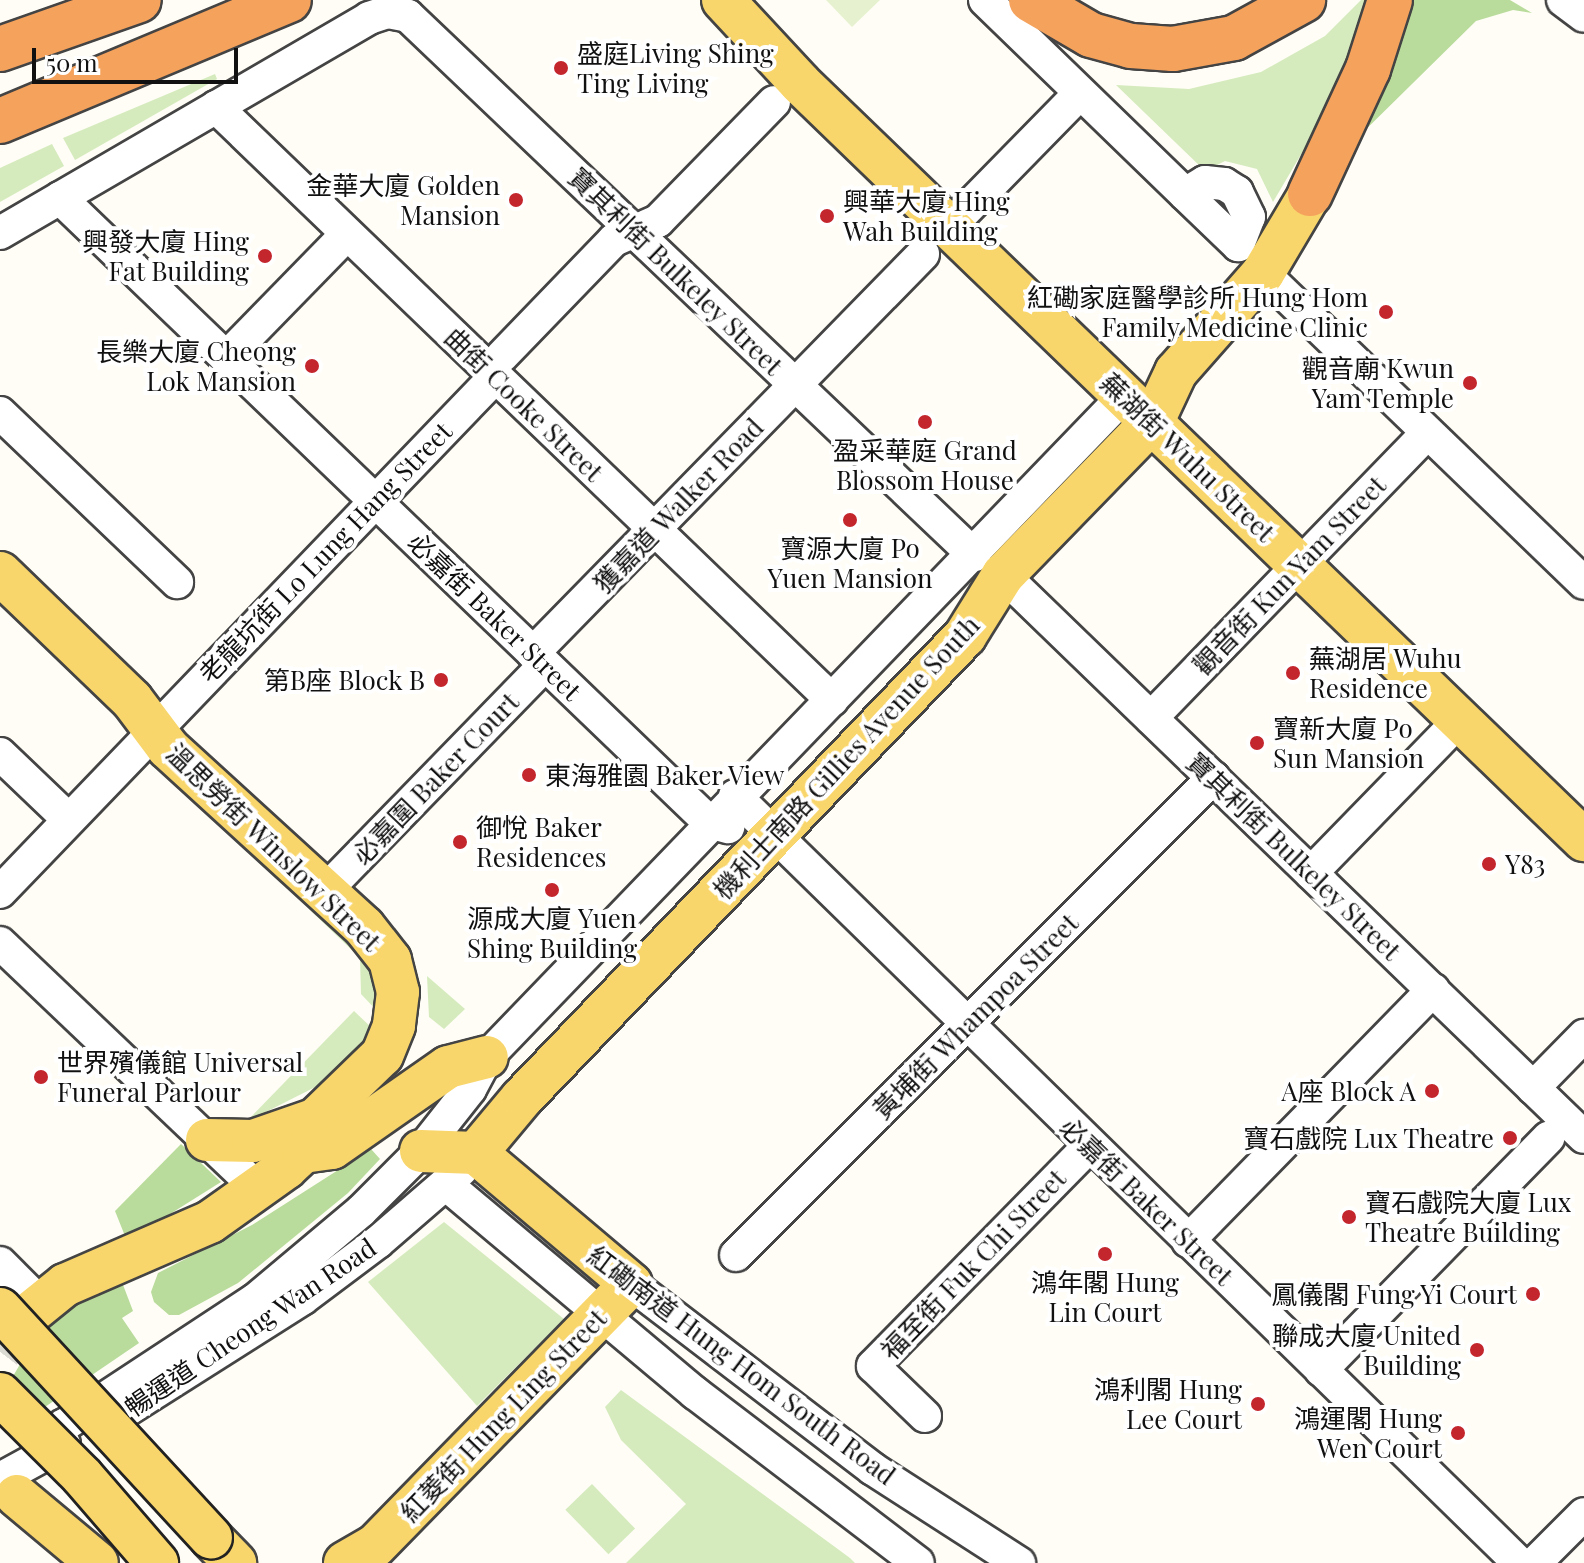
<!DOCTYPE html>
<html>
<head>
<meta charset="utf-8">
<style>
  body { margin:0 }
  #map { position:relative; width:1584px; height:1563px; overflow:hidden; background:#fffdf5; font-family:"Playfair Display","Noto Sans TC",serif }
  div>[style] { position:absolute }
  .green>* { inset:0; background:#d5ebbd; transform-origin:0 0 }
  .forest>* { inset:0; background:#b9dc9c }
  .pitch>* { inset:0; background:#e6f2cf }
  .major-tunnel>* { height:42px; margin-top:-21px; transform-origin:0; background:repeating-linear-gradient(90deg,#dbdad3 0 42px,transparent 0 63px) }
  .roads { filter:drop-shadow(2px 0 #444) drop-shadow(-2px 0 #444) drop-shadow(0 2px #444) drop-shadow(0 -2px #444) }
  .minor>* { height:32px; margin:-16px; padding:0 16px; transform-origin:16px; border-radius:16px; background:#fff }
  .major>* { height:42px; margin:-21px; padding:0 21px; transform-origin:21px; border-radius:21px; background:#f9d66b }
  .highway>* { height:44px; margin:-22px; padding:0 22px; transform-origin:22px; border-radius:22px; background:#f5a25d }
  .bridges { filter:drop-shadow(2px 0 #222) drop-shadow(-2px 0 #222) drop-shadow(0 2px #222) drop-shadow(0 -2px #222) }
  .major-bridge>* { height:42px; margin:-21px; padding:0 21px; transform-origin:21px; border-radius:21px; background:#f9d66b }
  .dots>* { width:22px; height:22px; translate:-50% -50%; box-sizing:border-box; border:4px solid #fff; border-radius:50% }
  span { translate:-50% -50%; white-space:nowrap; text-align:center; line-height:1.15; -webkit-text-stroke:8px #fff; paint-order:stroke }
  .poi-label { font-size:26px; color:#111 }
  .left { translate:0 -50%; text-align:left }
  .right { translate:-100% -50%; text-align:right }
  .street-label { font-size:26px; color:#111 }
  .scale { position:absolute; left:32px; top:48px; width:206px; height:36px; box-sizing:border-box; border:4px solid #111; border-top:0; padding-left:10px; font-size:24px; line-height:28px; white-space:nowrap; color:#111; -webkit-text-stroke:6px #fff; paint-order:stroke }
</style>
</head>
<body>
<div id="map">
  <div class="green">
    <i style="clip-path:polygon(1361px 0,1373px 0,1368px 23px,1323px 117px,1273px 202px,1257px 169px,1225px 161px,1205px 171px,1116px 85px,1189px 89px,1261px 72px,1325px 36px)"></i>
    <i style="clip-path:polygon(215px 74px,217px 79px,75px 160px,63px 138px)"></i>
    <i style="clip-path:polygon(52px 144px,64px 166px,0 202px,0 168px)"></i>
    <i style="clip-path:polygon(313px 905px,351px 940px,377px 977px,378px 1012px,361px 994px,360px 958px,309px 909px)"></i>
    <i style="clip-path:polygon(427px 976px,465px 1009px,444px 1029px,429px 1017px)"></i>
    <i style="clip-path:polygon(354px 1011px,374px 1030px,341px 1074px,246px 1122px)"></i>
    <i style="clip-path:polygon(444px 1222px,564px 1319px,477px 1406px,368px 1282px)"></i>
    <i style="clip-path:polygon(621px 1390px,850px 1558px,855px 1563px,626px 1563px,686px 1504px,621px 1440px,605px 1407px)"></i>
    <i style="left:592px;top:1484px;width:62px;height:37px;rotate:46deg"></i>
  </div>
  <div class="forest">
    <i style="clip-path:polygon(1407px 0,1510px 0,1532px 13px,1513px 10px,1476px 21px,1349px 146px)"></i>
    <i style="clip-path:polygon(181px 1144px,221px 1182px,127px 1241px,115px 1211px)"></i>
    <i style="clip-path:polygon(371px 1149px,380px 1159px,348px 1193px,238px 1283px,179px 1315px,169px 1315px,154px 1302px,151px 1292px,158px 1273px,252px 1225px)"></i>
    <i style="clip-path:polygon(120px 1277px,133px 1311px,122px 1318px,139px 1343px,17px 1426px,12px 1378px,45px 1321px)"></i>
  </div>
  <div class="pitch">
    <i style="clip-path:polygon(826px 0,880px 0,852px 27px)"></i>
  </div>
  <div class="major-tunnel">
    <i style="left:0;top:1352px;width:48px;rotate:-52.7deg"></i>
  </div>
  <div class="roads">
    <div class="minor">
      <i style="left:985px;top:0;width:279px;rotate:44.1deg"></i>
      <i style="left:1185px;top:194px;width:74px;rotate:43.9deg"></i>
      <i style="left:1238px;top:245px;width:30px;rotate:-69deg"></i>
      <i style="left:1249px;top:217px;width:28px;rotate:-116deg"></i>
      <i style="left:1237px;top:192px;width:15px;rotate:-148deg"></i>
      <i style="left:1224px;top:184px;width:19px;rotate:-174deg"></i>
      <i style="left:1205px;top:182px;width:23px;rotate:149deg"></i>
      <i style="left:1563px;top:0;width:26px;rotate:37deg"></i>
      <i style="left:216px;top:107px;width:855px;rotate:43.91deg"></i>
      <i style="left:60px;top:198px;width:900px;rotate:43.87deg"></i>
      <i style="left:709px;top:822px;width:20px;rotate:15deg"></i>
      <i style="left:949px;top:227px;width:187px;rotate:-45.6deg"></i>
      <i style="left:0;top:233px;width:427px;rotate:-30.2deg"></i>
      <i style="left:369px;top:18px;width:20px;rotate:-18deg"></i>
      <i style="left:388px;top:12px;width:20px;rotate:11deg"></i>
      <i style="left:408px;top:16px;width:782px;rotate:43.6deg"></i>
      <i style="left:1263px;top:273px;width:446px;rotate:44deg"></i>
      <i style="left:502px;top:356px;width:161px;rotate:-46deg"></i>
      <i style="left:614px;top:240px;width:48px;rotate:-23.4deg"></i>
      <i style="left:658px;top:221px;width:166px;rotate:-45.7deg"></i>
      <i style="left:226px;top:358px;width:173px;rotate:-45.7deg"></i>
      <i style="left:0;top:413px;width:245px;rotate:43.7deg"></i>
      <i style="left:1003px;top:575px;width:808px;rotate:44.05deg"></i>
      <i style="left:533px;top:653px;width:558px;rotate:-45.65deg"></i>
      <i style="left:1151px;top:718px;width:397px;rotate:-45.9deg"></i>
      <i style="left:0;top:754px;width:93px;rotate:43.7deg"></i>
      <i style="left:735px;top:796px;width:1097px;rotate:44.37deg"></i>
      <i style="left:1311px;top:873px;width:215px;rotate:-45.8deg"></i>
      <i style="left:325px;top:891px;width:315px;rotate:-45.8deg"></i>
      <i style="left:0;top:892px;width:716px;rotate:-46.13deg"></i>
      <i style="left:0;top:943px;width:358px;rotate:43.6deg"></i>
      <i style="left:1533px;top:1088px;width:73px;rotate:-45.6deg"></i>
      <i style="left:447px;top:1185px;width:324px;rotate:40deg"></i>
      <i style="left:695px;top:1393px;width:280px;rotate:37.3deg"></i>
      <i style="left:1188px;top:1241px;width:351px;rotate:-45.7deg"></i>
      <i style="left:736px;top:1255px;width:675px;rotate:-45deg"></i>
      <i style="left:0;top:1263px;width:55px;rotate:45deg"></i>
      <i style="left:631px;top:1284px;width:305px;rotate:37.4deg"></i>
      <i style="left:873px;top:1469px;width:174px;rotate:32.8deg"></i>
      <i style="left:1321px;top:1370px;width:325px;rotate:-45.6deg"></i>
      <i style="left:119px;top:1415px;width:217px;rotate:-32.4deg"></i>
      <i style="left:302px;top:1299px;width:95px;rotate:-36.9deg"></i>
      <i style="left:378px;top:1242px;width:110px;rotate:-40.9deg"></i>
      <i style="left:925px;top:1416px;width:72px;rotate:-136.1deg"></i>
      <i style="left:873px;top:1366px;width:310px;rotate:-45.5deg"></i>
      <i style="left:46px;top:1449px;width:29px;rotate:-54deg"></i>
      <i style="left:63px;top:1426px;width:230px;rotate:-33.3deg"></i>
      <i style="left:255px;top:1300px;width:138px;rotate:-40deg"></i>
      <i style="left:361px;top:1211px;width:85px;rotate:-45deg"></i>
      <i style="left:421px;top:1151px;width:79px;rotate:-51.7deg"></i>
      <i style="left:470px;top:1089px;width:36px;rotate:-62deg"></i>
      <i style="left:487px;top:1057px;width:919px;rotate:-46.06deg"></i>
      <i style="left:0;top:1479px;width:73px;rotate:-28.7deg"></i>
      <i style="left:1535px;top:1563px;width:69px;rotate:-45deg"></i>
    </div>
    <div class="major">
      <i style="left:723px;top:0;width:113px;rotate:47.1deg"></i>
      <i style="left:800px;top:83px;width:1090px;rotate:44deg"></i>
      <i style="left:0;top:573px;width:183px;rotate:43.9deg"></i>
      <i style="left:132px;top:700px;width:60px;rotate:53.1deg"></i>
      <i style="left:168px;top:748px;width:265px;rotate:42.4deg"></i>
      <i style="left:364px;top:927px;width:42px;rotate:51.8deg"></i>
      <i style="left:390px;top:960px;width:33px;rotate:76deg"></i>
      <i style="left:398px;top:992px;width:34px;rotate:97deg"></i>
      <i style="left:394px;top:1026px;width:31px;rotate:112deg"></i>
      <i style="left:382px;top:1055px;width:92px;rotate:135.9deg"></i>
      <i style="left:316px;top:1119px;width:35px;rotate:112deg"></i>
      <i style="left:303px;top:1152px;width:23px;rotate:137deg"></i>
      <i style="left:286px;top:1168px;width:93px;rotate:144.6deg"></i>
      <i style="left:210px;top:1222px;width:158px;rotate:156.5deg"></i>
      <i style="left:65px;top:1285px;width:46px;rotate:141.1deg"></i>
      <i style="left:207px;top:1140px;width:46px;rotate:1.2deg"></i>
      <i style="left:253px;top:1141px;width:67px;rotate:-19.2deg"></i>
      <i style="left:421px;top:1151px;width:55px;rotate:2.1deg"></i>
      <i style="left:303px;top:1152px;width:29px;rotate:-8deg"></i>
      <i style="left:332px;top:1148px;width:141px;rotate:-34.9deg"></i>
      <i style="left:448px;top:1067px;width:40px;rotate:-14.4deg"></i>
      <i style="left:476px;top:1153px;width:72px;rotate:-50.1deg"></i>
      <i style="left:522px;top:1098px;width:640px;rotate:-46.2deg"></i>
      <i style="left:965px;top:636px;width:72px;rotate:-58.1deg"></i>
      <i style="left:1003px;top:575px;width:215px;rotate:-45.8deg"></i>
      <i style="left:1153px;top:421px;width:54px;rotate:-64.9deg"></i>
      <i style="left:1176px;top:372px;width:132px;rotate:-48.7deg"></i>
      <i style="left:1263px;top:273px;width:92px;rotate:-59.3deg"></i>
      <i style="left:17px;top:1496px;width:104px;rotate:39.9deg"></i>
      <i style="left:211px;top:1538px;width:35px;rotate:46deg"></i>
      <i style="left:345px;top:1563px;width:34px;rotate:-30deg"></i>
      <i style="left:375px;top:1546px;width:366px;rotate:-45.7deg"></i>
      <i style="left:631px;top:1284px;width:203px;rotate:-139.8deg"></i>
    </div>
    <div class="highway">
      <i style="left:1031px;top:0;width:69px;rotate:30.3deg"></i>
      <i style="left:1091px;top:35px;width:41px;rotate:15.4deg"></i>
      <i style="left:1131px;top:46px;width:42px;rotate:4.1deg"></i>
      <i style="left:1173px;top:49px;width:62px;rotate:-10.2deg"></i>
      <i style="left:1234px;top:38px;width:79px;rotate:-28.8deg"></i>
      <i style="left:0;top:49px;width:147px;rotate:-19.4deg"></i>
      <i style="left:0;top:121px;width:313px;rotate:-22.7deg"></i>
      <i style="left:1310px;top:194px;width:138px;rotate:-65.1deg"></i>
      <i style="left:1368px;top:69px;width:72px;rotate:-72.3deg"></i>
    </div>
  </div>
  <div class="bridges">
    <div class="major-bridge">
      <i style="left:0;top:1309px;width:311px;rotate:47.3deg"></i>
      <i style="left:0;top:1394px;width:116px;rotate:45deg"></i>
      <i style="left:82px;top:1476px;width:115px;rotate:49.2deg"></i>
    </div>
  </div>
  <div class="dots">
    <i style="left:561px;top:68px;background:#c4262e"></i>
    <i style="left:516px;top:200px;background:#c4262e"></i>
    <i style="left:827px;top:216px;background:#c4262e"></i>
    <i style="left:265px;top:256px;background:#c4262e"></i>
    <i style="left:1386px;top:312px;background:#c4262e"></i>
    <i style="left:312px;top:366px;background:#c4262e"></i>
    <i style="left:1470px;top:383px;background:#c4262e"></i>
    <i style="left:925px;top:422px;background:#c4262e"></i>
    <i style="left:850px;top:520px;background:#c4262e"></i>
    <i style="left:1293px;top:673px;background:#c4262e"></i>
    <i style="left:441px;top:680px;background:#c4262e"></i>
    <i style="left:1257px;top:743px;background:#c4262e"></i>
    <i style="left:529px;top:775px;background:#c4262e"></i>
    <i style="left:460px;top:842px;background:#c4262e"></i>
    <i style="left:1489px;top:864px;background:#c4262e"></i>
    <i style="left:552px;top:890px;background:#c4262e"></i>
    <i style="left:41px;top:1077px;background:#c4262e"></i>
    <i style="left:1432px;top:1091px;background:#c4262e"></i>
    <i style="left:1510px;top:1138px;background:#c4262e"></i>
    <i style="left:1349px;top:1217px;background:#c4262e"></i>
    <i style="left:1105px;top:1254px;background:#c4262e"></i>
    <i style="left:1533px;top:1294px;background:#c4262e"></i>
    <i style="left:1477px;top:1350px;background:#c4262e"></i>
    <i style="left:1258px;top:1404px;background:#c4262e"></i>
    <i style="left:1458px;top:1433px;background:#c4262e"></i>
  </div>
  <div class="poi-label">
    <span class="left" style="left:577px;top:68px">盛庭Living Shing<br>Ting Living</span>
    <span class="right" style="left:500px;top:200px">金華大廈 Golden<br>Mansion</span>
    <span class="left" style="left:843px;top:216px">興華大廈 Hing<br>Wah Building</span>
    <span class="right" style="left:249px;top:256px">興發大廈 Hing<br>Fat Building</span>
    <span class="right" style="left:1368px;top:312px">紅磡家庭醫學診所 Hung Hom<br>Family Medicine Clinic</span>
    <span class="right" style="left:296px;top:366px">長樂大廈 Cheong<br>Lok Mansion</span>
    <span class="right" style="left:1454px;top:383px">觀音廟 Kwun<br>Yam Temple</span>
    <span style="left:925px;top:465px">盈采華庭 Grand<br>Blossom House</span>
    <span style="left:850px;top:563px">寶源大廈 Po<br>Yuen Mansion</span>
    <span class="left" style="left:1309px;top:673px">蕪湖居 Wuhu<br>Residence</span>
    <span class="right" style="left:425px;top:680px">第B座 Block B</span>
    <span class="left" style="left:1273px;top:743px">寶新大廈 Po<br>Sun Mansion</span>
    <span class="left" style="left:545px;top:775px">東海雅園 Baker View</span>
    <span class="left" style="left:476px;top:842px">御悅 Baker<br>Residences</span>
    <span class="left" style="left:1505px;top:864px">Y83</span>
    <span style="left:552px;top:933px">源成大廈 Yuen<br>Shing Building</span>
    <span class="left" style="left:57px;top:1077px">世界殯儀館 Universal<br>Funeral Parlour</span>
    <span class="right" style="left:1416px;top:1091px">A座 Block A</span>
    <span class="right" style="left:1494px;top:1138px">寶石戲院 Lux Theatre</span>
    <span class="left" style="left:1365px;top:1217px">寶石戲院大廈 Lux<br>Theatre Building</span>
    <span style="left:1105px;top:1297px">鴻年閣 Hung<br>Lin Court</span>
    <span class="right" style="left:1517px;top:1294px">鳳儀閣 Fung Yi Court</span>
    <span class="right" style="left:1461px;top:1350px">聯成大廈 United<br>Building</span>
    <span class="right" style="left:1242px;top:1404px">鴻利閣 Hung<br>Lee Court</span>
    <span class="right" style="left:1442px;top:1433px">鴻運閣 Hung<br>Wen Court</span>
  </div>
  <div class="street-label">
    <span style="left:676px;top:271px;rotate:44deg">寶其利街 Bulkeley Street</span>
    <span style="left:524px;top:404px;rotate:44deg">曲街 Cooke Street</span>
    <span style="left:1188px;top:457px;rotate:44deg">蕪湖街 Wuhu Street</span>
    <span style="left:678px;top:505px;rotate:-46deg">獲嘉道 Walker Road</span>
    <span style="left:325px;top:552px;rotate:-46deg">老龍坑街 Lo Lung Hang Street</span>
    <span style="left:1289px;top:575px;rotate:-46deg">觀音街 Kun Yam Street</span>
    <span style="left:495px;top:616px;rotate:44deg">必嘉街 Baker Street</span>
    <span style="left:846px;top:757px;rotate:-47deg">機利士南路 Gillies Avenue South</span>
    <span style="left:435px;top:778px;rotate:-46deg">必嘉圍 Baker Court</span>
    <span style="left:274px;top:847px;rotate:44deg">溫思勞街 Winslow Street</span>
    <span style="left:1294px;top:856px;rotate:44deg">寶其利街 Bulkeley Street</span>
    <span style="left:975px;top:1016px;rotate:-45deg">黃埔街 Whampoa Street</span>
    <span style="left:1147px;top:1201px;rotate:44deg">必嘉街 Baker Street</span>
    <span style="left:973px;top:1264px;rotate:-46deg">福至街 Fuk Chi Street</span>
    <span style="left:250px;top:1327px;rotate:-34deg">暢運道 Cheong Wan Road</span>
    <span style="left:742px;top:1365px;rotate:37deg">紅磡南道 Hung Hom South Road</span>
    <span style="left:503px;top:1415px;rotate:-46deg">紅菱街 Hung Ling Street</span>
  </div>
  <div class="scale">50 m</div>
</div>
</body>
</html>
